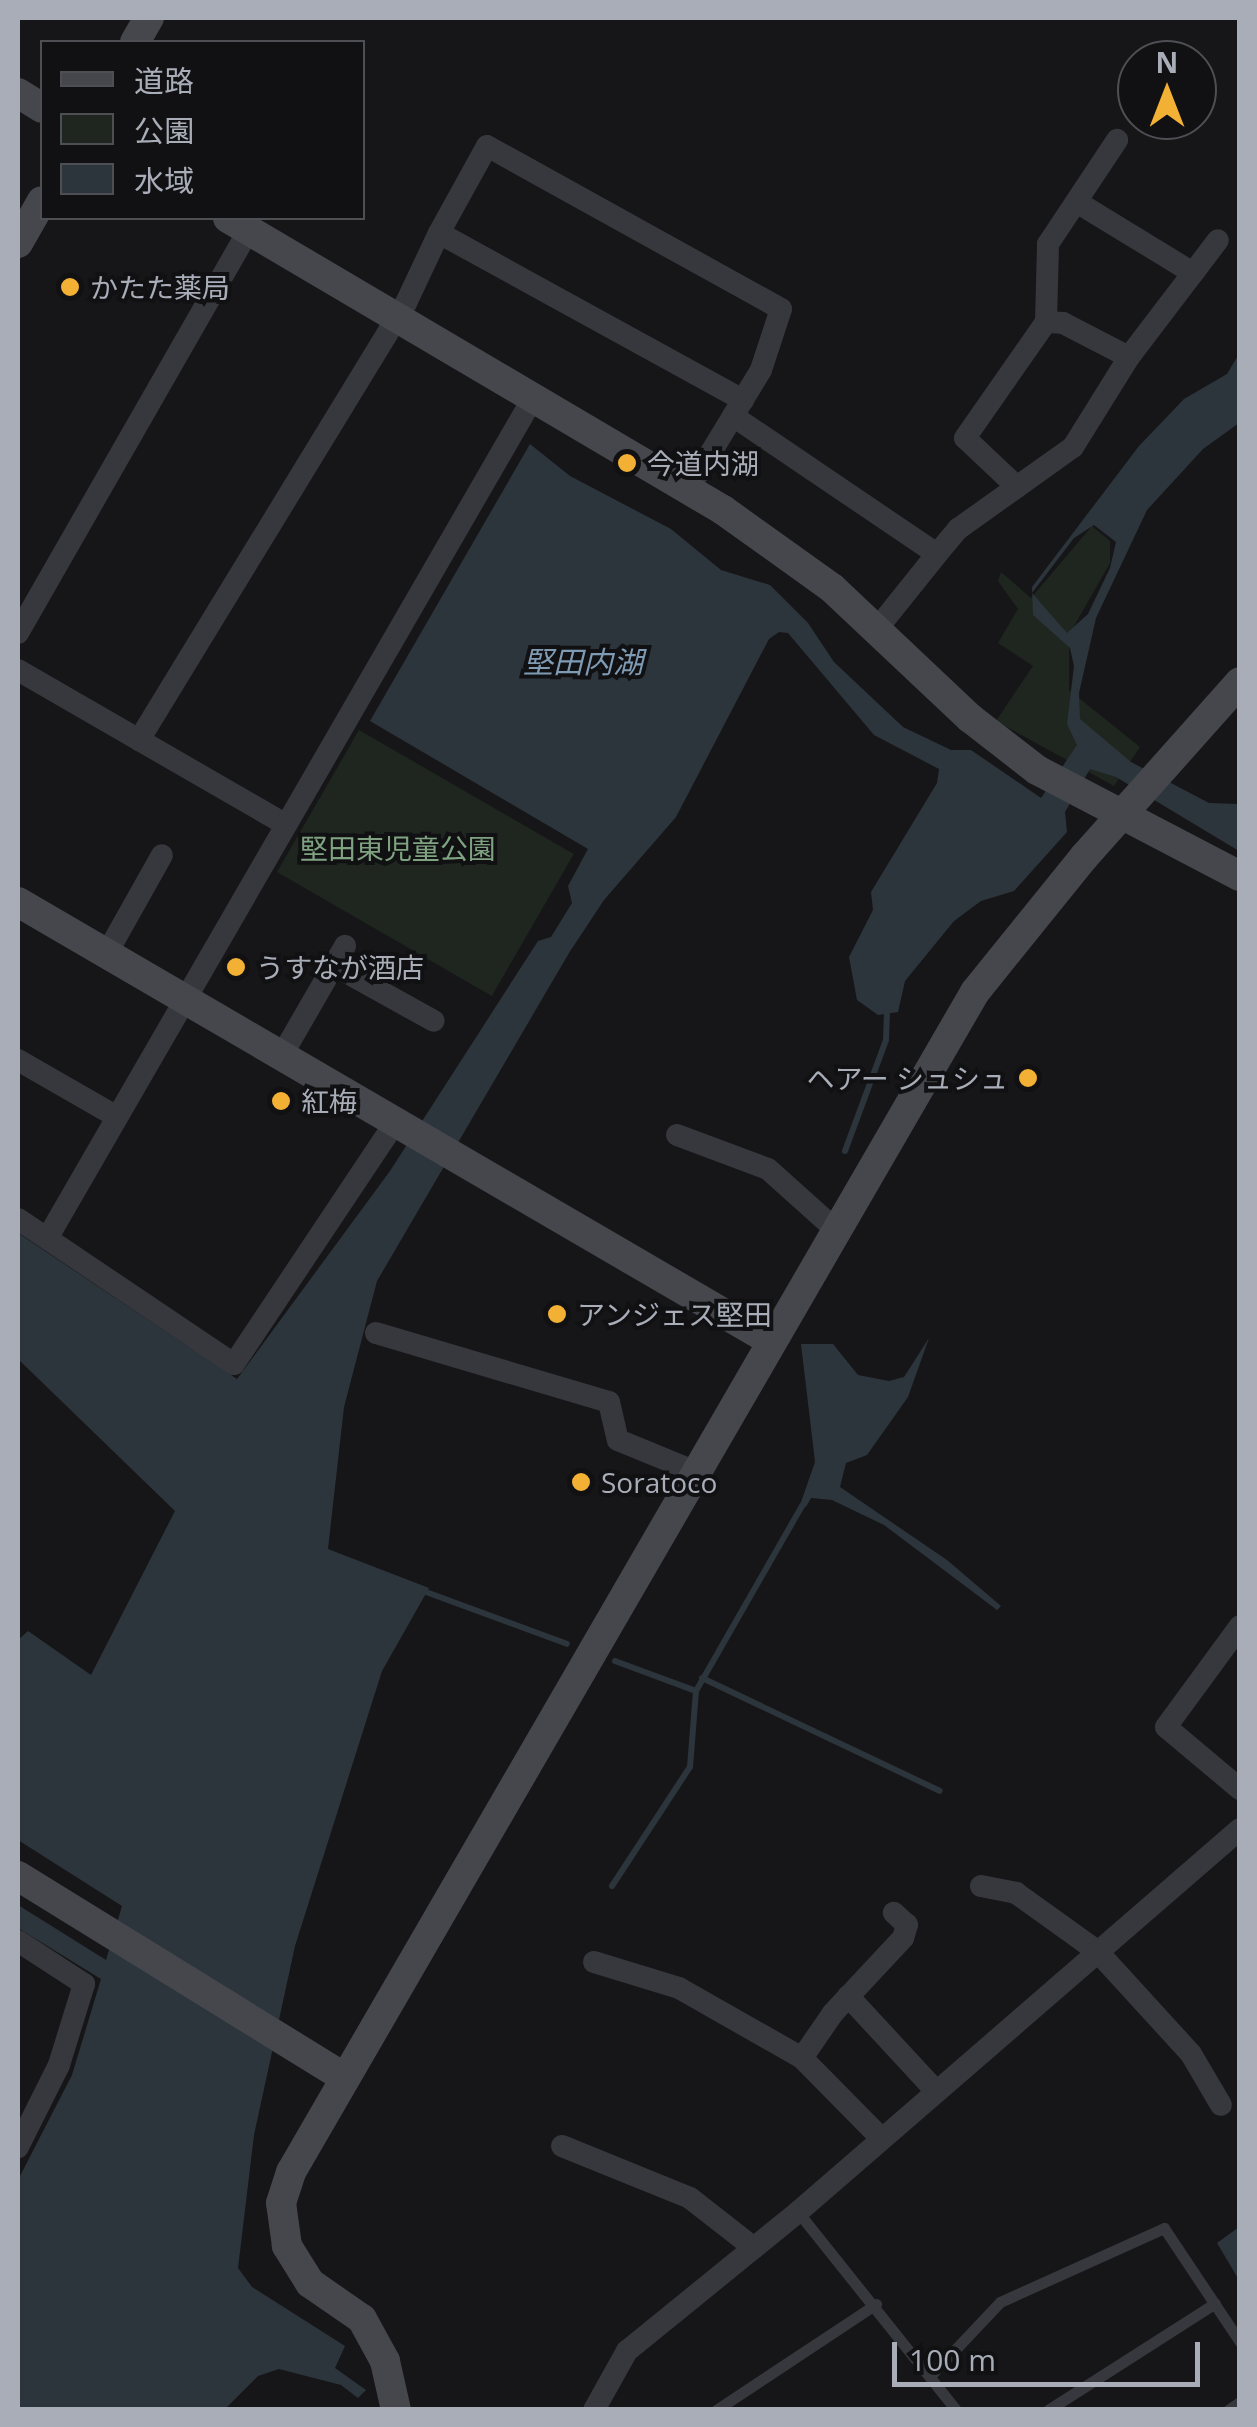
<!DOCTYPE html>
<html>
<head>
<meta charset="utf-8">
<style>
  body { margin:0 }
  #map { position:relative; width:1257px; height:2427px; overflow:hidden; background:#161618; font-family:"Open Sans","Noto Sans JP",sans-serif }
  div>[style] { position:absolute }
  .green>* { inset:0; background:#1e261f; transform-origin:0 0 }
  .water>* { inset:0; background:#2c353c }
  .stream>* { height:6px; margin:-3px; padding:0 3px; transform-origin:3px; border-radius:3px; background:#2c353c }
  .lane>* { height:11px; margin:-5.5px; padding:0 5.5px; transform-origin:5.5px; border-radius:5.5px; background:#37383d }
  .street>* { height:22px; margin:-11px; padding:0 11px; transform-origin:11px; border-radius:11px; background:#37383d }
  .secondary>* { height:30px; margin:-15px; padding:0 15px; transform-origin:15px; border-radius:15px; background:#45474d }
  .dots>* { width:28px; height:28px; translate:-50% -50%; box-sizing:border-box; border:5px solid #111113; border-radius:50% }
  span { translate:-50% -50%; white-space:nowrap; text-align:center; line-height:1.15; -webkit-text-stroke:8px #111113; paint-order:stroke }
  .poi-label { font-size:28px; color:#a8adb8 }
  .left { translate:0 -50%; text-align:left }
  .right { translate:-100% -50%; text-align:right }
  .park-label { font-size:28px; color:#7fa381 }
  .water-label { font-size:30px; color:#7f9bb3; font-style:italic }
  .frame { position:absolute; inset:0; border:20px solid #a8adb8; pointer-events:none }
  .legend { position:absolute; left:40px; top:40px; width:325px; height:180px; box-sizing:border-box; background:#111113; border:2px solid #4d4f55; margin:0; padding:12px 18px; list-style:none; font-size:30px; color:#a8adb8 }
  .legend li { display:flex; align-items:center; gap:20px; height:50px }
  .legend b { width:50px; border:2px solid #4d4f55 }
  .north { position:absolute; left:1117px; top:40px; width:100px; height:100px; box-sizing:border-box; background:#111113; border:2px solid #4d4f55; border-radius:50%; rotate:0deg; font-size:28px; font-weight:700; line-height:40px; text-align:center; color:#a8adb8 }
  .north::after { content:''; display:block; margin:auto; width:35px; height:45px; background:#f2b134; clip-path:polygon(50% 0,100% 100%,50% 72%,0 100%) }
  .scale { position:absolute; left:892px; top:2342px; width:308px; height:45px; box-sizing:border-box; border:5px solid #a8adb8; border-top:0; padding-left:12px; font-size:30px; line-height:35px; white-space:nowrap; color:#a8adb8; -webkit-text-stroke:8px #111113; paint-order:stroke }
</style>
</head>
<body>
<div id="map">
  <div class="green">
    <i style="clip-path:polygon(1092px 526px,1110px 541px,1110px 563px,1069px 635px,1069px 690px,1140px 747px,1114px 786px,996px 721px,1033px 666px,998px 643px,1018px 609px,998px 581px,1001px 572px,1031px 598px)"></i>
    <i style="left:359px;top:730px;width:248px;height:164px;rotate:30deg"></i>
  </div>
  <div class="water">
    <i style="clip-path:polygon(evenodd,1239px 354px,1239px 423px,1203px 449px,1147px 510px,1096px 618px,1079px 693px,1080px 719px,1131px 762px,1209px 803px,1239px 804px,1239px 851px,1116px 777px,1090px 769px,1065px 812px,1067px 832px,1014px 891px,981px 901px,954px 921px,905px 981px,898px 1012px,878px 1015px,857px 1000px,849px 957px,873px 910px,871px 892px,937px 783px,939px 769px,874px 735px,788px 633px,779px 632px,769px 639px,676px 817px,604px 900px,569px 953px,377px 1281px,344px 1407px,328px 1549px,429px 1588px,382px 1671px,295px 1946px,254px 2135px,238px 2268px,252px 2287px,345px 2346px,335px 2368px,366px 2390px,358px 2398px,341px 2385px,279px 2369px,258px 2376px,225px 2409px,18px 2409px,18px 2180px,72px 2075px,101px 1979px,18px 1928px,18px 1905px,106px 1960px,122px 1906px,18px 1840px,18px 1640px,28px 1631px,91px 1675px,175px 1511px,18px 1359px,18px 1233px,237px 1379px,390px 1171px,538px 941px,551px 937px,572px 903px,568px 886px,588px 849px,370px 721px,530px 444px,570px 476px,671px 529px,721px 570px,770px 585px,808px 623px,834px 662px,903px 727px,951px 750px,971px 750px,1041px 798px,1077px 745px,1067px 724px,1074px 666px,1070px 648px,1033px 615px,1032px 587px,1139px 446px,1184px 399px,1227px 374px,1239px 354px,1094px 525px,1116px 542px,1110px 568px,1088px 614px,1067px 633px,1032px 593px,1074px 538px,1094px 525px)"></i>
    <i style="clip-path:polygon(929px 1338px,908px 1397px,867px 1455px,846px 1463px,840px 1487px,947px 1560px,1001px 1606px,997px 1610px,884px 1525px,832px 1500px,811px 1498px,806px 1507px,801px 1502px,815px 1462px,801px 1344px,833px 1344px,858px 1375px,889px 1381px,904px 1377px)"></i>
    <i style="clip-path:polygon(1239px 2227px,1239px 2280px,1217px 2243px)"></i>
  </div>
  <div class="stream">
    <i style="left:845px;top:1151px;width:118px;rotate:-69.7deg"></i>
    <i style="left:886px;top:1040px;width:30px;rotate:-88deg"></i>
    <i style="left:426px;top:1592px;width:150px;rotate:20.2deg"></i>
    <i style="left:615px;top:1661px;width:86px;rotate:20.3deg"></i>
    <i style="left:696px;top:1691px;width:215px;rotate:-60.2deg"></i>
    <i style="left:702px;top:1678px;width:263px;rotate:25.4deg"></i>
    <i style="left:612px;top:1886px;width:142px;rotate:-56.8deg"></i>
    <i style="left:690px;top:1767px;width:76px;rotate:-85.5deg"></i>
  </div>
  <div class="lane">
    <i style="left:798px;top:2212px;width:253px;rotate:51.4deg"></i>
    <i style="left:932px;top:2374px;width:99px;rotate:-46.6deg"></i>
    <i style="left:1000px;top:2302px;width:180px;rotate:-24.3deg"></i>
    <i style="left:1164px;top:2228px;width:137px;rotate:56.3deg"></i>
    <i style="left:716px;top:2410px;width:192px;rotate:-33.5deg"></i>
    <i style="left:1048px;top:2410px;width:198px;rotate:-32.6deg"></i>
    <i style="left:1228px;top:2410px;width:14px;rotate:-34deg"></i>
  </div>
  <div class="street">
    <i style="left:1080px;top:204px;width:132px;rotate:31.4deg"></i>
    <i style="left:1193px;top:273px;width:41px;rotate:-52.9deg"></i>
    <i style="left:439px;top:233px;width:99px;rotate:-61.1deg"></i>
    <i style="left:487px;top:146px;width:336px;rotate:29deg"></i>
    <i style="left:781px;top:309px;width:64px;rotate:108.2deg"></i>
    <i style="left:761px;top:370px;width:140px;rotate:121.3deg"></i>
    <i style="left:1046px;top:322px;width:17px;rotate:3deg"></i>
    <i style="left:1063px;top:323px;width:74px;rotate:27.3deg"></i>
    <i style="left:733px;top:416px;width:246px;rotate:34.1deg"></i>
    <i style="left:937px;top:554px;width:96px;rotate:128.7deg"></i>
    <i style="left:1017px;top:487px;width:71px;rotate:-136.7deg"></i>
    <i style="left:965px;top:438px;width:141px;rotate:-55.1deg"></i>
    <i style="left:1046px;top:322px;width:78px;rotate:-88.5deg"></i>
    <i style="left:1048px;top:244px;width:125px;rotate:-56.4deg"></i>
    <i style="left:937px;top:554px;width:33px;rotate:-50deg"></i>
    <i style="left:958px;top:529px;width:141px;rotate:-35.5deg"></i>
    <i style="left:1073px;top:447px;width:106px;rotate:-58.1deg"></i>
    <i style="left:1129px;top:357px;width:106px;rotate:-52.7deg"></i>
    <i style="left:18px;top:633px;width:465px;rotate:-60.2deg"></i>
    <i style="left:18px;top:670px;width:308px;rotate:30deg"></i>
    <i style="left:139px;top:740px;width:512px;rotate:-58.58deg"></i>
    <i style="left:406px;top:303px;width:77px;rotate:-64.8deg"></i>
    <i style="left:439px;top:233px;width:347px;rotate:28.8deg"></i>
    <i style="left:107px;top:953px;width:112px;rotate:-60.7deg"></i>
    <i style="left:333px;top:965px;width:115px;rotate:29deg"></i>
    <i style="left:282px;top:1055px;width:126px;rotate:-60deg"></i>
    <i style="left:18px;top:1060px;width:114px;rotate:29.9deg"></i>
    <i style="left:677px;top:1135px;width:97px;rotate:20.5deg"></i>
    <i style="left:768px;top:1169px;width:91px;rotate:41.9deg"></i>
    <i style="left:18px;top:1219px;width:260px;rotate:33.9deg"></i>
    <i style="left:234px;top:1364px;width:292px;rotate:-56.3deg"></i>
    <i style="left:48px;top:1237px;width:969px;rotate:-59.97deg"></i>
    <i style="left:376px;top:1333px;width:243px;rotate:16.5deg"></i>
    <i style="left:609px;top:1402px;width:39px;rotate:77deg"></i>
    <i style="left:618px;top:1440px;width:84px;rotate:22.3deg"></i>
    <i style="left:1240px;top:1626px;width:125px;rotate:126.2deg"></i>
    <i style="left:1166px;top:1727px;width:97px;rotate:40deg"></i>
    <i style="left:981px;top:1886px;width:36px;rotate:11deg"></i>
    <i style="left:1016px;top:1893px;width:100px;rotate:35.6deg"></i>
    <i style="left:1097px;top:1951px;width:139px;rotate:47.6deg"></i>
    <i style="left:1191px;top:2054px;width:59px;rotate:59.5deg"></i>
    <i style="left:18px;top:1941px;width:79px;rotate:33.1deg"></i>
    <i style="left:84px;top:1984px;width:85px;rotate:107.2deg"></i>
    <i style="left:59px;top:2065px;width:92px;rotate:116.6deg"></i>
    <i style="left:594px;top:1962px;width:89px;rotate:17deg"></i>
    <i style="left:679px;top:1988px;width:142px;rotate:29.6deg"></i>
    <i style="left:802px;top:2058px;width:111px;rotate:45.4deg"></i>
    <i style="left:848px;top:1996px;width:128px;rotate:47.2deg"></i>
    <i style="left:802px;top:2058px;width:55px;rotate:-55.4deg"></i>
    <i style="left:833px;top:2013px;width:103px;rotate:-47deg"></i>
    <i style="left:903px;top:1938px;width:14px;rotate:-73deg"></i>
    <i style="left:907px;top:1925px;width:18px;rotate:-137deg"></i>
    <i style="left:562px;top:2146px;width:138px;rotate:22.1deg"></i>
    <i style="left:690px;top:2198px;width:81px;rotate:38deg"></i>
    <i style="left:594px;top:2410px;width:68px;rotate:-60.8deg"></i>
    <i style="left:627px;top:2351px;width:220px;rotate:-39.1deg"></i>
    <i style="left:798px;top:2212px;width:585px;rotate:-40.91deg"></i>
  </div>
  <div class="secondary">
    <i style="left:135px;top:42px;width:28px;rotate:-60deg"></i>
    <i style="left:18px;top:93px;width:28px;rotate:32deg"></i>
    <i style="left:228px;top:218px;width:575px;rotate:30.54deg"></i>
    <i style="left:723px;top:510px;width:134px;rotate:35.6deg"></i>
    <i style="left:832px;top:588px;width:190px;rotate:43.3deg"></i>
    <i style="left:970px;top:718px;width:85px;rotate:37.8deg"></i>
    <i style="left:1037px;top:770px;width:229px;rotate:27.6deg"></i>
    <i style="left:18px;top:243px;width:48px;rotate:-60.3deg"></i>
    <i style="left:18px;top:902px;width:872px;rotate:30.24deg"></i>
    <i style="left:18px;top:1876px;width:384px;rotate:31.7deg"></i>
    <i style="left:396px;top:2410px;width:50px;rotate:-102.7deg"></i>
    <i style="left:385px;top:2361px;width:48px;rotate:-118.7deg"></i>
    <i style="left:362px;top:2319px;width:63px;rotate:-145.3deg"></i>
    <i style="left:310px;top:2283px;width:44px;rotate:-121.9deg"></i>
    <i style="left:287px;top:2246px;width:43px;rotate:-97.9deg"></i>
    <i style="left:281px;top:2203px;width:33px;rotate:-72deg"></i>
    <i style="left:291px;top:2172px;width:1364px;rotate:-59.9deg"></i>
    <i style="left:975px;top:992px;width:174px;rotate:-51.1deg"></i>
    <i style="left:1084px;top:857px;width:234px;rotate:-48.3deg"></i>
  </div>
  <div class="dots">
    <i style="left:70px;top:287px;background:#f2b134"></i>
    <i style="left:627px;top:463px;background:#f2b134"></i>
    <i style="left:236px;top:967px;background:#f2b134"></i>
    <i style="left:1028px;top:1078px;background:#f2b134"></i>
    <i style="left:281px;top:1101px;background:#f2b134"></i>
    <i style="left:557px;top:1314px;background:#f2b134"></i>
    <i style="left:581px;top:1482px;background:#f2b134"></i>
  </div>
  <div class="poi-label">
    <span class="left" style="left:90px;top:287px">かたた薬局</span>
    <span class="left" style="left:647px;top:463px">今道内湖</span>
    <span class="left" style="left:256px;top:967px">うすなが酒店</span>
    <span class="right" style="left:1008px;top:1078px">ヘアー シュシュ</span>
    <span class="left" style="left:301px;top:1101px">紅梅</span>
    <span class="left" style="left:577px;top:1314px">アンジェス堅田</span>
    <span class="left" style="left:601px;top:1482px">Soratoco</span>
  </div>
  <div class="park-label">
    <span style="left:398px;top:848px">堅田東児童公園</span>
  </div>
  <div class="water-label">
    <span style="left:583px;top:662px">堅田内湖</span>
  </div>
  <div class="frame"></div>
  <ul class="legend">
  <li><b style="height:12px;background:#45474d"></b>道路</li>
  <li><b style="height:28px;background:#1e261f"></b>公園</li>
  <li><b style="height:28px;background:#2c353c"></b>水域</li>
  </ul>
  <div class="north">N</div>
  <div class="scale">100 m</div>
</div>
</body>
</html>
